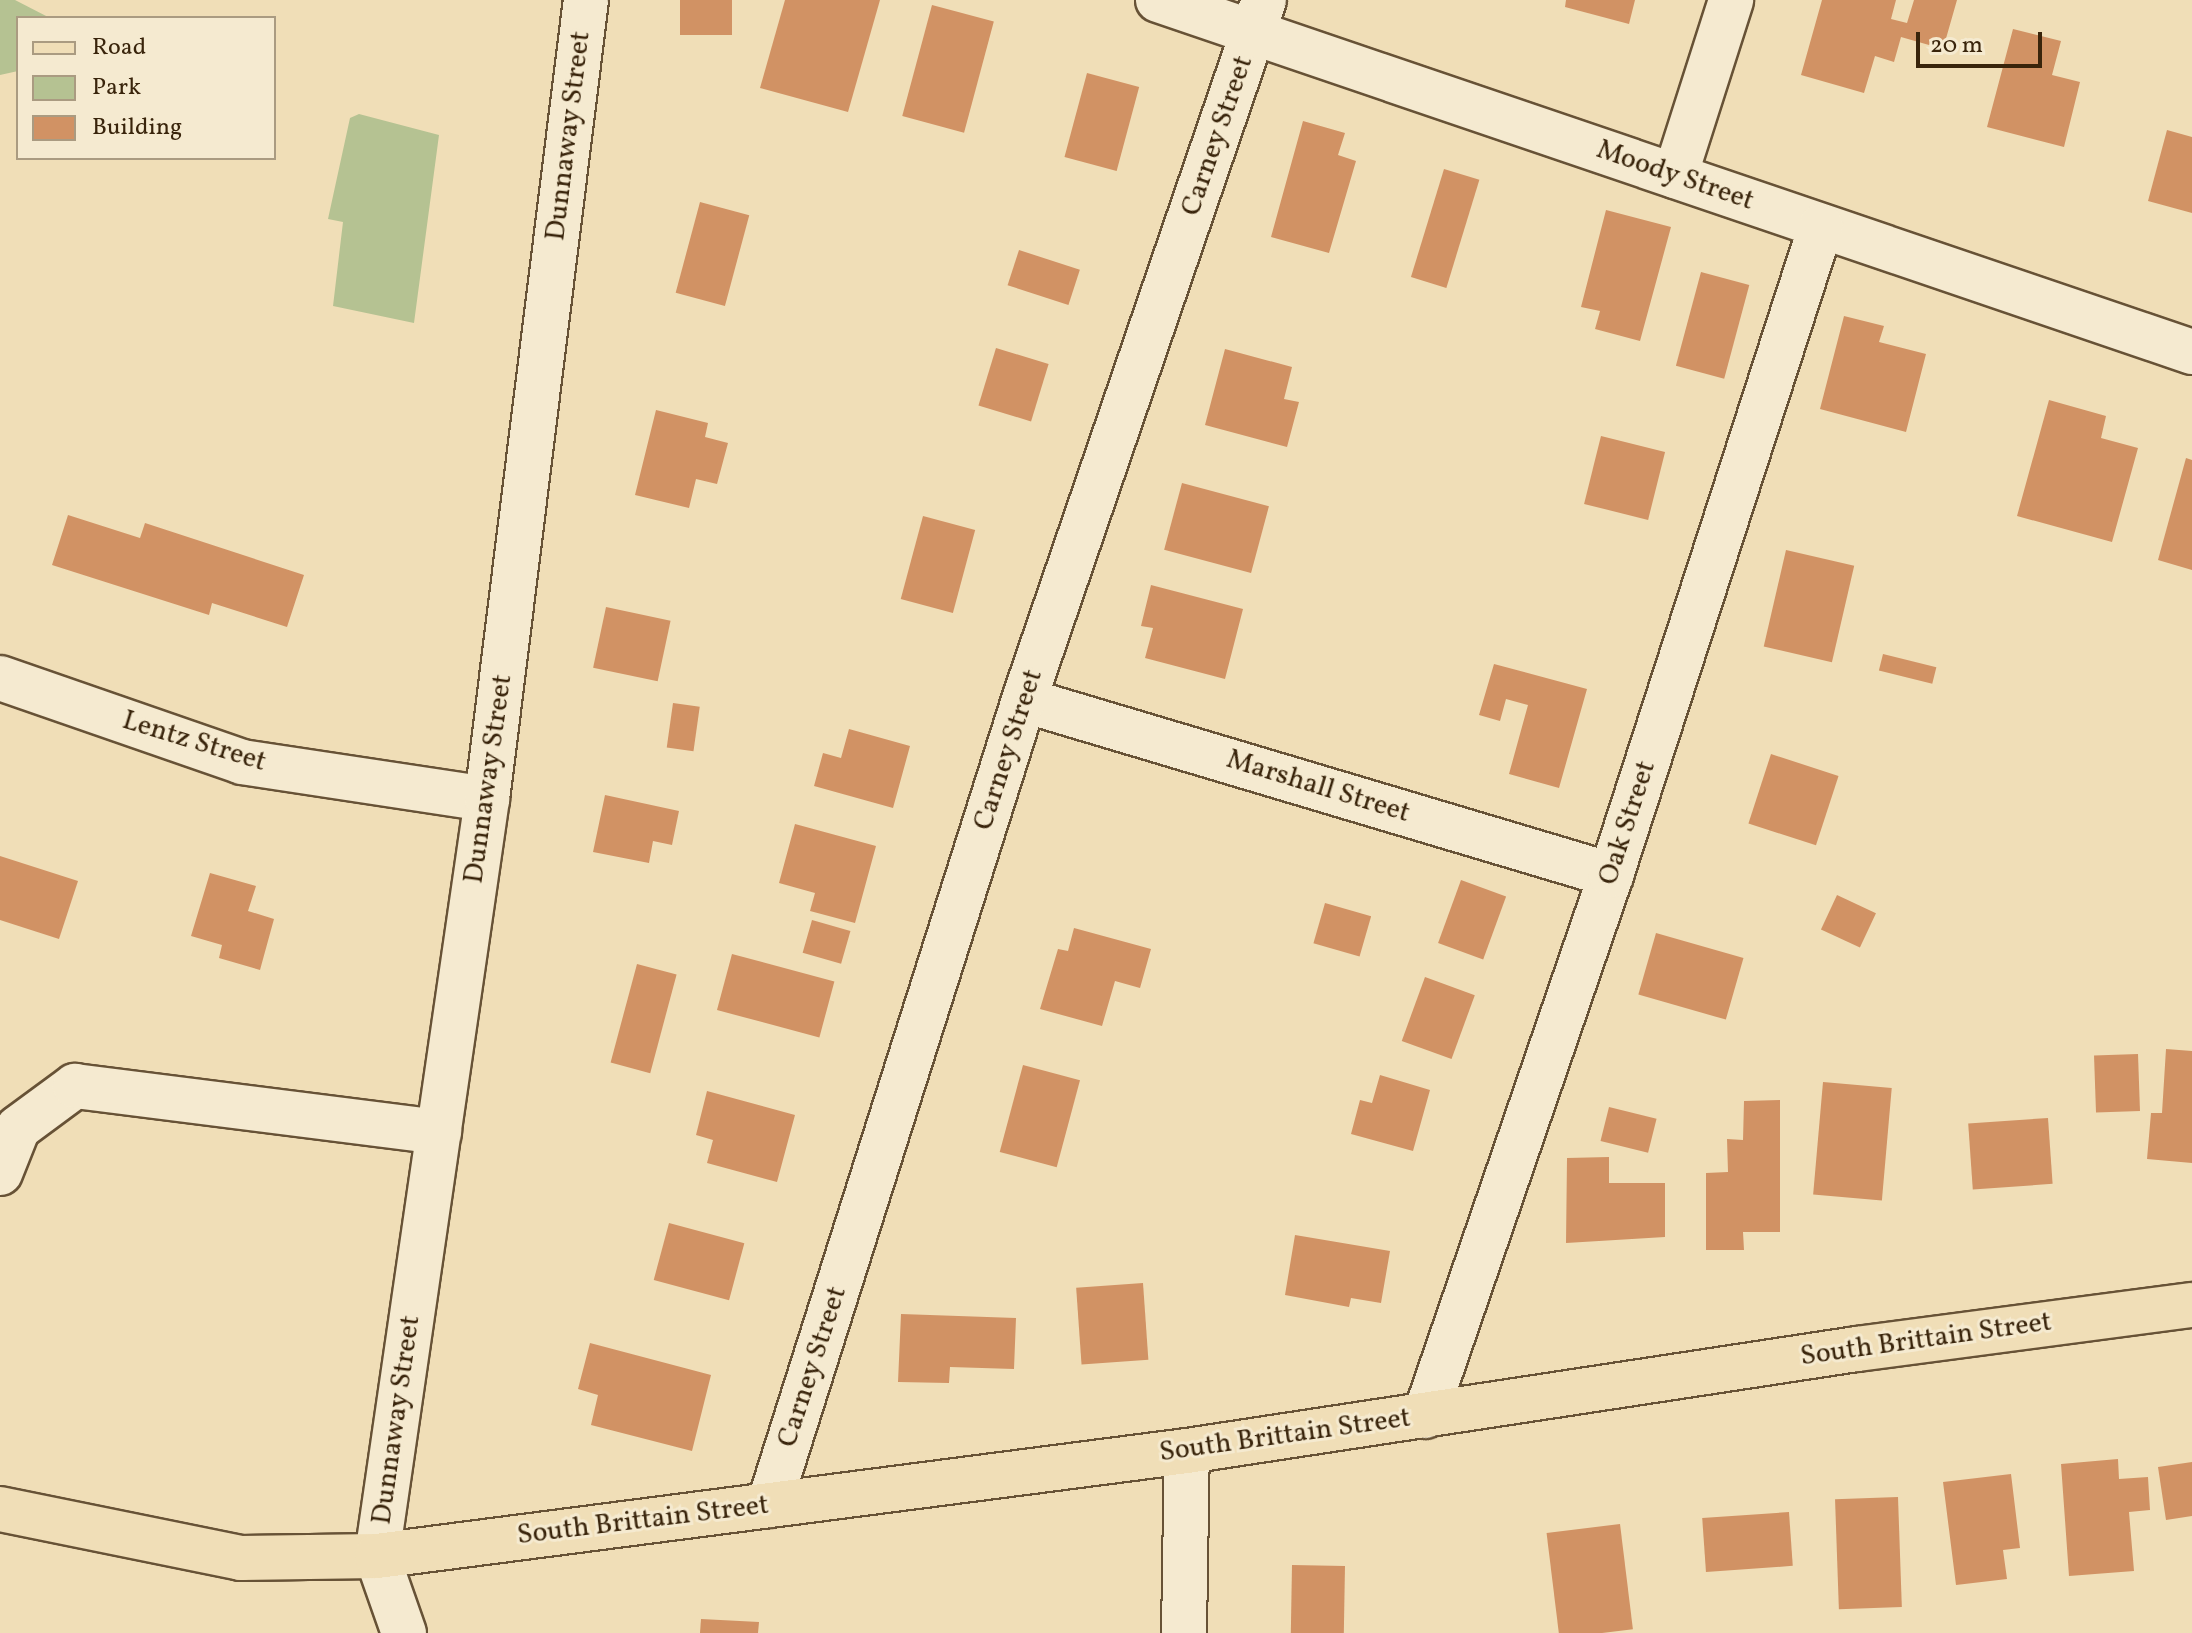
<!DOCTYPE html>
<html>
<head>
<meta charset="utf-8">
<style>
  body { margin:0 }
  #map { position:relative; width:2192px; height:1633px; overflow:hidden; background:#f0deb7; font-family:Vollkorn,serif }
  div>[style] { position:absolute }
  .green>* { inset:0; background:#b5c292 }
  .building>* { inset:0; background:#d19264; transform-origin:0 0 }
  .roads { filter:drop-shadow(2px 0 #675236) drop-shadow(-2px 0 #675236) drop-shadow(0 2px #675236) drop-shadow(0 -2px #675236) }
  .minor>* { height:44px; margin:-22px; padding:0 22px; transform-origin:22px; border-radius:22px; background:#f5ead0 }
  .major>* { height:44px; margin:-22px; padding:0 22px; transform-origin:22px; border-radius:22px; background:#f0deb7 }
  span { translate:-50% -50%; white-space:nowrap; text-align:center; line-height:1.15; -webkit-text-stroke:6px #f5ead0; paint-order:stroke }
  .street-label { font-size:28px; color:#39240b }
  .legend { position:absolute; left:16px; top:16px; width:260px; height:144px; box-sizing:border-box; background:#f5ead0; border:2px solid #aa9b81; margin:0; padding:10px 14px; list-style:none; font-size:24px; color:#39240b }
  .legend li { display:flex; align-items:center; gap:16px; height:40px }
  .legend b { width:40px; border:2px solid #aa9b81 }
  .scale { position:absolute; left:1916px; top:32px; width:126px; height:36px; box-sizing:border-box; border:4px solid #39240b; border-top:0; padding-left:10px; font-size:24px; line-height:28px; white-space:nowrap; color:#39240b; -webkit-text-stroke:6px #f5ead0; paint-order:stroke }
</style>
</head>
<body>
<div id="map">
  <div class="green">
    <i style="clip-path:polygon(0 0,15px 0,50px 18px,18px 18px,18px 71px,0 75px)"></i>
    <i style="clip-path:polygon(359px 114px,439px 135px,414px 323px,333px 306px,343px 222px,328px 219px,350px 118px)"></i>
  </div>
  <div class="building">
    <i style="left:680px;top:0;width:52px;height:35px"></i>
    <i style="clip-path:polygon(785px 0,880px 0,848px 112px,760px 88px)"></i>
    <i style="clip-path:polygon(1566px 0,1635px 0,1629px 24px,1565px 7px)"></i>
    <i style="clip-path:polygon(1822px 0,1896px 0,1891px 19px,1907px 23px,1914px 0,1957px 0,1943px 49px,1901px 37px,1894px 62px,1875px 56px,1864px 93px,1801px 75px)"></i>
    <i style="left:932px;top:5px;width:64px;height:115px;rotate:15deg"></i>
    <i style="clip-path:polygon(2013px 29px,2061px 41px,2052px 75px,2080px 82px,2064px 147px,1987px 127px)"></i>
    <i style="left:1087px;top:73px;width:54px;height:87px;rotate:15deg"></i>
    <i style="clip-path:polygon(1303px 121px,1345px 133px,1338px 155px,1356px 161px,1329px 253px,1271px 237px)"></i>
    <i style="clip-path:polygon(2167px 130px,2192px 137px,2192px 213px,2148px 201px)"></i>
    <i style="left:1444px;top:169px;width:37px;height:113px;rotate:17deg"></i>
    <i style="left:700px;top:202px;width:51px;height:94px;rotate:15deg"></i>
    <i style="clip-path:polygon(1606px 210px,1671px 227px,1640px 341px,1595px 329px,1600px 311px,1581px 307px)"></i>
    <i style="left:1019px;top:250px;width:64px;height:37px;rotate:18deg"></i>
    <i style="left:1701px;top:272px;width:50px;height:97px;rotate:15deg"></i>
    <i style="clip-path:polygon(1844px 316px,1884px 326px,1879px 342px,1926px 354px,1906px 432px,1820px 409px)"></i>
    <i style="left:996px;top:348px;width:55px;height:60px;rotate:17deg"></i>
    <i style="clip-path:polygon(1225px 349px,1292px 367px,1284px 399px,1299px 402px,1287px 447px,1205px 425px)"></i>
    <i style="clip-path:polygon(2049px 400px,2106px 416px,2101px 438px,2138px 448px,2112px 542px,2017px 516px)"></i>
    <i style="clip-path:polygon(656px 410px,708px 423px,705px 437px,728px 443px,717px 484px,696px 479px,689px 508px,635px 495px)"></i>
    <i style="left:1601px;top:436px;width:66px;height:70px;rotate:14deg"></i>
    <i style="clip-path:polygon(2186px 458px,2192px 460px,2192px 570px,2158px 560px)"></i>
    <i style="left:1182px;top:483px;width:90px;height:69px;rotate:15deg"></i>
    <i style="clip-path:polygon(68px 515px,140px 538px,145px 523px,304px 575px,287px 627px,212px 603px,209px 615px,52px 565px)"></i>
    <i style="left:923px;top:516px;width:54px;height:86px;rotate:15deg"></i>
    <i style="left:1786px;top:550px;width:70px;height:99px;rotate:13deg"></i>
    <i style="clip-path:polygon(1151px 585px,1243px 609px,1225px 679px,1145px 658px,1153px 628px,1141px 626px)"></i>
    <i style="left:606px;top:607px;width:66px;height:62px;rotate:12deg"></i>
    <i style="left:1883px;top:654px;width:55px;height:17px;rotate:14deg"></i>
    <i style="clip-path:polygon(1494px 664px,1587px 689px,1559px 788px,1509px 774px,1528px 705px,1506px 699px,1500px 721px,1479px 715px)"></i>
    <i style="left:673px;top:703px;width:27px;height:45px;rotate:8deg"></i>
    <i style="clip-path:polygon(849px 729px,910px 746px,893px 808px,814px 786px,823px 753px,841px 758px)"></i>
    <i style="left:1771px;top:754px;width:71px;height:73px;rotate:18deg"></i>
    <i style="clip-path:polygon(605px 795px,679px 811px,672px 845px,653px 841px,649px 863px,593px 852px)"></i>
    <i style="clip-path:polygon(795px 824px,876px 846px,855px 923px,810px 911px,815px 893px,779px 883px)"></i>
    <i style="clip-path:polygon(0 856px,78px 881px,59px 939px,0 920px)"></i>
    <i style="clip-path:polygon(210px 873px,256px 886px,248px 911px,274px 919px,260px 970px,219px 958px,222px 945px,191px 936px)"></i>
    <i style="left:1461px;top:880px;width:48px;height:67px;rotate:20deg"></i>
    <i style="left:1837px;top:895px;width:43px;height:38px;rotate:25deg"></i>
    <i style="left:1325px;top:903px;width:48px;height:42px;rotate:16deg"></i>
    <i style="left:812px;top:920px;width:40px;height:34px;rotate:16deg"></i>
    <i style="clip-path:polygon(1074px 928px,1151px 949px,1140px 988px,1115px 981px,1102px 1026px,1040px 1009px,1058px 949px,1068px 951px)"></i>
    <i style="left:1656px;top:933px;width:91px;height:64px;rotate:16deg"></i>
    <i style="left:732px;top:954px;width:106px;height:58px;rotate:15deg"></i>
    <i style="left:637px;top:964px;width:41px;height:102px;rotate:15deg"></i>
    <i style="left:1425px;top:977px;width:53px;height:68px;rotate:20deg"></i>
    <i style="clip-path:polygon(2166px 1049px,2192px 1051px,2192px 1163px,2147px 1159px,2151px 1113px,2162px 1113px)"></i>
    <i style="left:2138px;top:1054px;width:57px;height:44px;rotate:88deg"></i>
    <i style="left:1023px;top:1065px;width:59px;height:90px;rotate:15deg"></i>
    <i style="clip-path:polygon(1380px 1075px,1430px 1090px,1413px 1151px,1351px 1134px,1360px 1100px,1372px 1103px)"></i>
    <i style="left:1823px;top:1082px;width:69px;height:113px;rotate:5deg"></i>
    <i style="clip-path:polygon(707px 1091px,795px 1115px,777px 1182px,707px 1163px,713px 1140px,696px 1135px)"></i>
    <i style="clip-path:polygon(1780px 1100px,1780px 1232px,1743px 1232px,1744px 1250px,1706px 1250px,1706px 1173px,1728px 1172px,1727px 1139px,1743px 1140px,1744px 1101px)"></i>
    <i style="left:1609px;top:1107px;width:49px;height:35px;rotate:14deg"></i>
    <i style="left:2048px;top:1118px;width:66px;height:80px;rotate:86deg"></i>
    <i style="clip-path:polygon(1609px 1157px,1609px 1183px,1665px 1183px,1665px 1237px,1566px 1243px,1567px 1158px)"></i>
    <i style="left:669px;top:1223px;width:78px;height:59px;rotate:15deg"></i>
    <i style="clip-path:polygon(1295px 1235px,1390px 1251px,1381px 1303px,1351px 1298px,1349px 1307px,1285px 1295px)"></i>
    <i style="left:1143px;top:1283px;width:77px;height:67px;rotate:86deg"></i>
    <i style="clip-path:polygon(901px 1314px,1016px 1318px,1014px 1369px,950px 1367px,949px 1383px,898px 1382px)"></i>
    <i style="clip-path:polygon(590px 1343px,711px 1375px,692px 1451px,591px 1425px,598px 1395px,578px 1389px)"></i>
    <i style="clip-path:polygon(2118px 1459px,2119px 1479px,2148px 1477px,2150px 1510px,2129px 1512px,2134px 1571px,2069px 1576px,2061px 1464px)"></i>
    <i style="clip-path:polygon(2192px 1462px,2192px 1516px,2166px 1520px,2158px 1467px)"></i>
    <i style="clip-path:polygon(2011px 1474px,2020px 1548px,2003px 1550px,2007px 1579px,1956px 1585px,1943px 1482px)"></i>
    <i style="left:1898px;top:1497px;width:110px;height:63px;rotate:88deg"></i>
    <i style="left:1789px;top:1512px;width:54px;height:87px;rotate:86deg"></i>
    <i style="left:1620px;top:1524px;width:106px;height:74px;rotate:83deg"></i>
    <i style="left:1292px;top:1565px;width:53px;height:68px;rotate:1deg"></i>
    <i style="clip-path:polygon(701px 1619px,759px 1622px,758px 1633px,700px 1633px)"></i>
  </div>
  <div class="roads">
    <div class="minor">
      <i style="left:1158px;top:0;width:1092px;rotate:18.8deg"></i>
      <i style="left:1675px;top:176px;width:185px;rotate:-72.3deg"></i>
      <i style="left:0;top:678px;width:256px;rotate:19.1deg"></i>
      <i style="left:242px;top:762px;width:248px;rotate:8.6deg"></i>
      <i style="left:1024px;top:700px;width:613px;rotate:16.6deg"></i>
      <i style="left:0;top:1173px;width:48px;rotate:-68.2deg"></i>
      <i style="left:18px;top:1128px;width:71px;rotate:-36.4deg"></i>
      <i style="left:75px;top:1086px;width:367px;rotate:7.2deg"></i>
      <i style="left:1425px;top:1416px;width:572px;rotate:-71.03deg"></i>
      <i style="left:1611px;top:875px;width:682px;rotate:-72.07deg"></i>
      <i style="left:769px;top:1505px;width:844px;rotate:-72.42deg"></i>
      <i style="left:1024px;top:700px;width:740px;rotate:-71.08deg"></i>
      <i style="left:404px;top:1633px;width:82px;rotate:-109.3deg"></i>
      <i style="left:377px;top:1556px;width:765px;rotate:-81.73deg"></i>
      <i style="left:487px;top:799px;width:805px;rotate:-82.94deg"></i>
      <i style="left:1184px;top:1633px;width:182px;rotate:-89.1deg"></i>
    </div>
    <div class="major">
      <i style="left:0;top:1509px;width:246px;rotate:11.5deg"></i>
      <i style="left:241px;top:1558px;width:136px;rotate:-0.8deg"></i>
      <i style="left:377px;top:1556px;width:817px;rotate:-7.39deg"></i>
      <i style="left:1187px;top:1451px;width:678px;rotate:-8.66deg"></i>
      <i style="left:1857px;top:1349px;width:338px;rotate:-7.5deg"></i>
    </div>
  </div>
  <div class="street-label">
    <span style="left:569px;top:136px;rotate:-83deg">Dunnaway Street</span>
    <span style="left:1218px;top:136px;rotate:-71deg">Carney Street</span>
    <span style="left:1675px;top:176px;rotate:19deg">Moody Street</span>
    <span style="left:194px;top:742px;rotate:17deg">Lentz Street</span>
    <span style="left:1009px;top:750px;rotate:-72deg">Carney Street</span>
    <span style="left:489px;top:779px;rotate:-82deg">Dunnaway Street</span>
    <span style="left:1318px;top:787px;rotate:17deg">Marshall Street</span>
    <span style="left:1628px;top:823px;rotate:-72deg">Oak Street</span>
    <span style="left:1926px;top:1340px;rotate:-8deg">South Brittain Street</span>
    <span style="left:813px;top:1367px;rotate:-72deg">Carney Street</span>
    <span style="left:397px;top:1420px;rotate:-82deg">Dunnaway Street</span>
    <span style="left:1285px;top:1436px;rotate:-8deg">South Brittain Street</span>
    <span style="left:643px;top:1521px;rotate:-7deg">South Brittain Street</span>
  </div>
  <ul class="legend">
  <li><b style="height:10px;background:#f0deb7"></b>Road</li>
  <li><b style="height:22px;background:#b5c292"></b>Park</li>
  <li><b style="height:22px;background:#d19264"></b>Building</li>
  </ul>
  <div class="scale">20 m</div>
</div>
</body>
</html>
